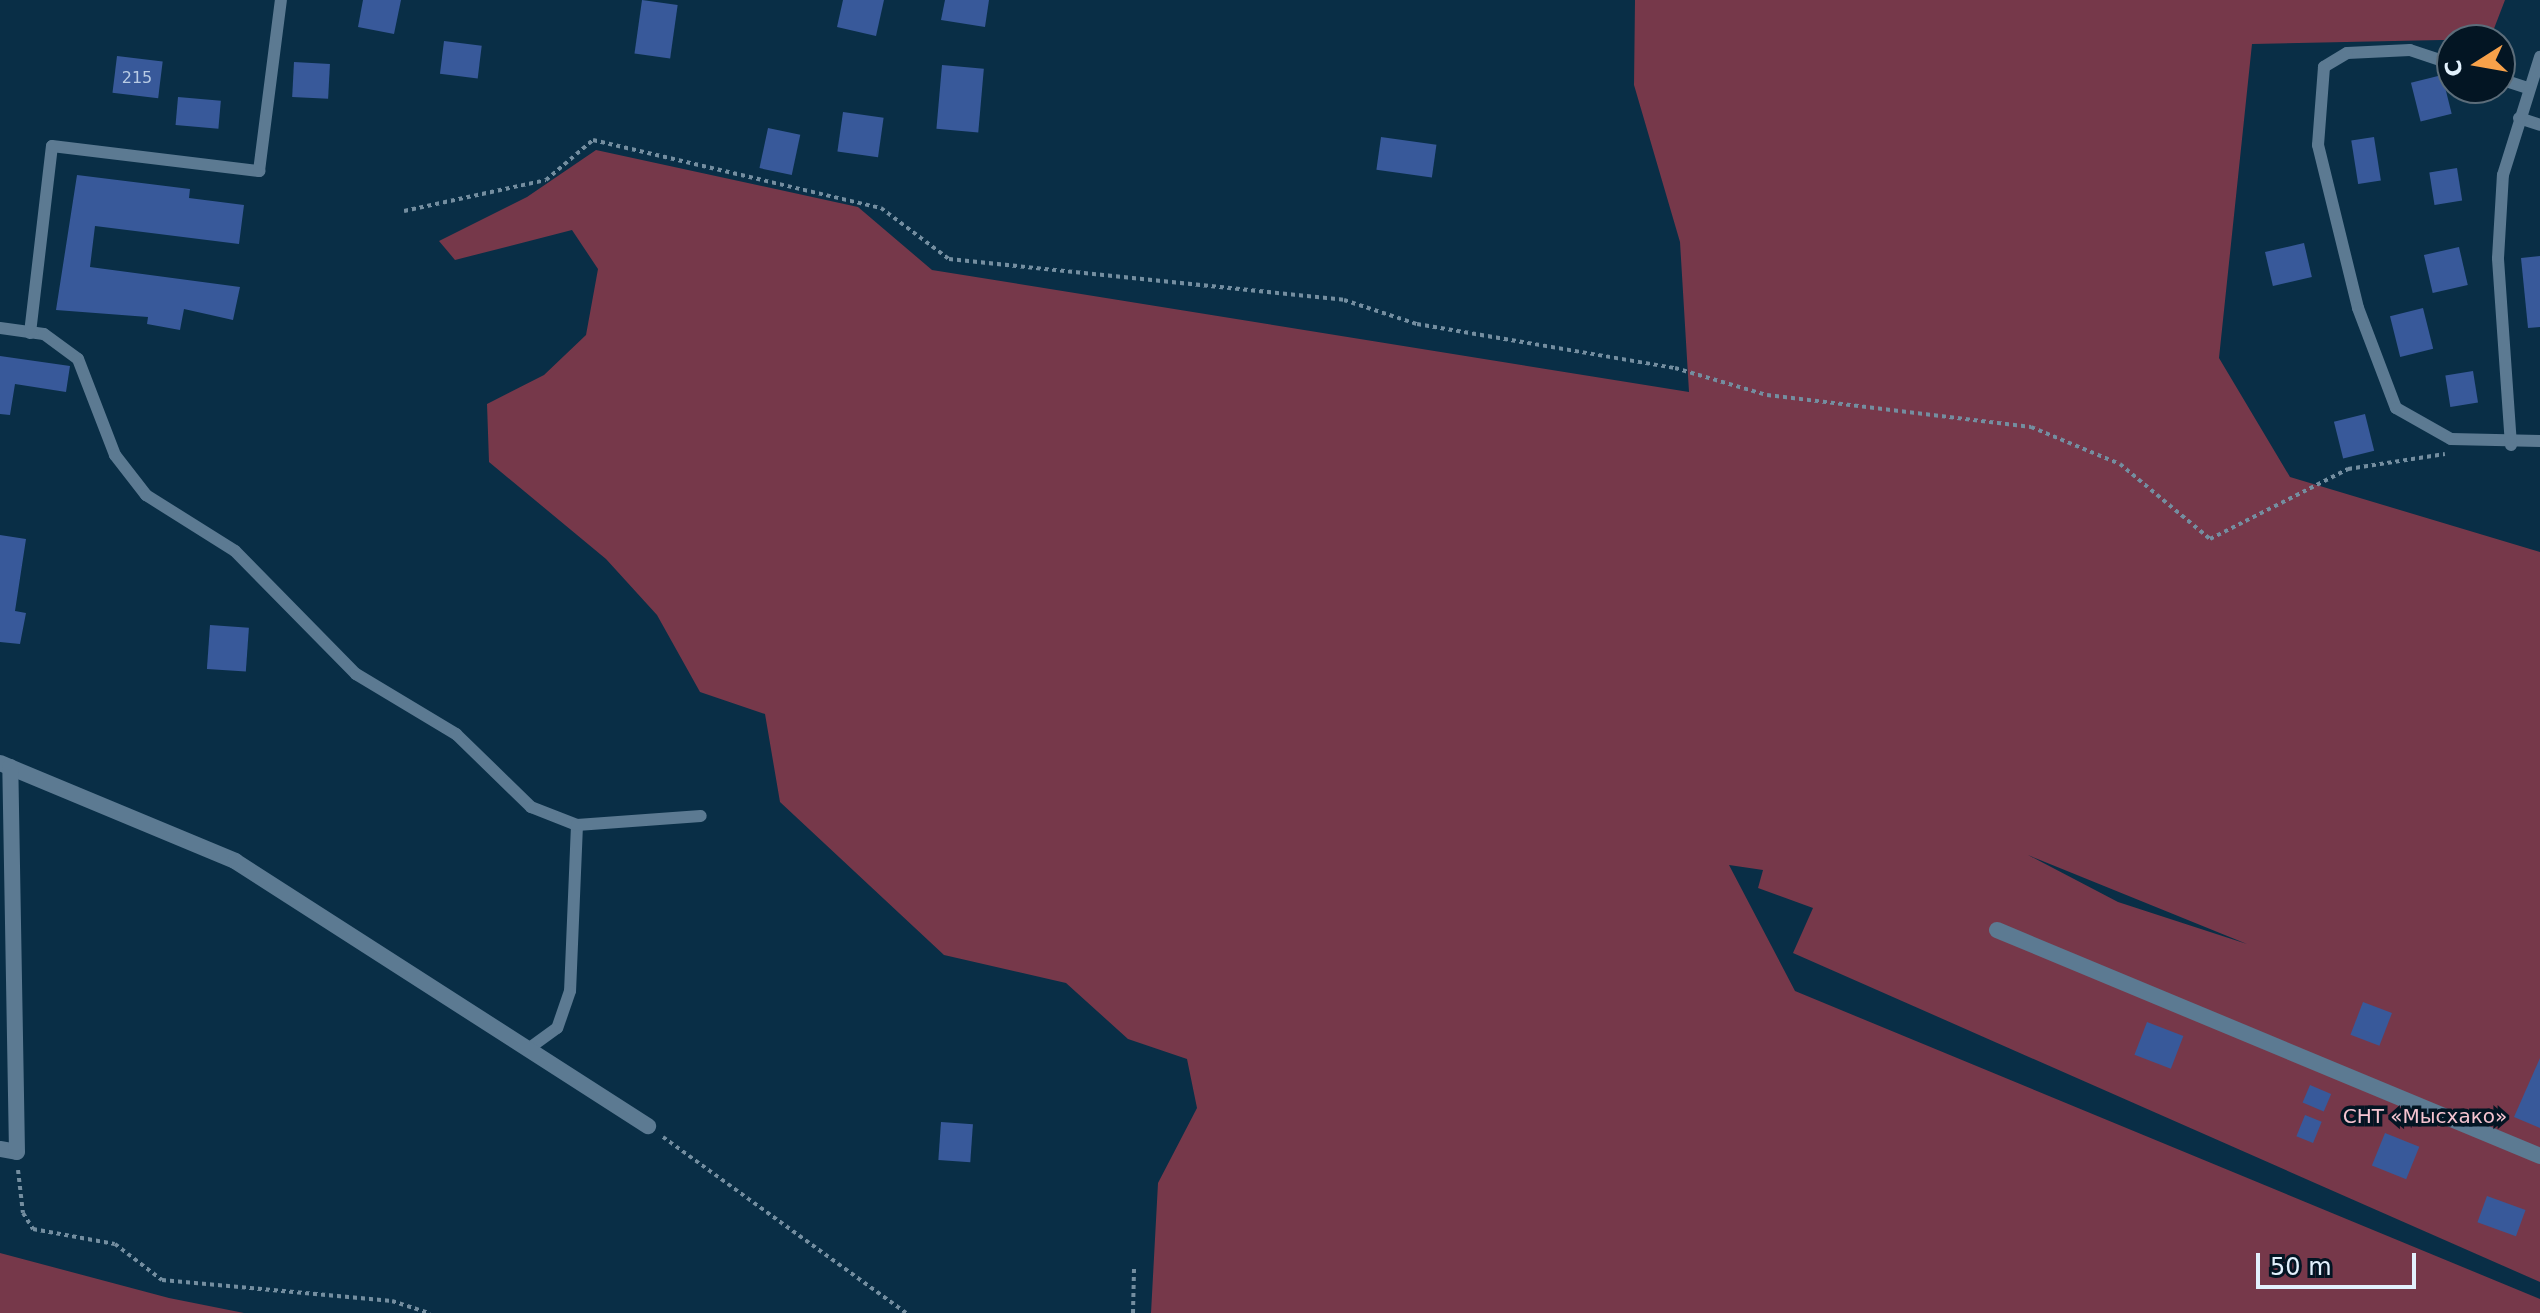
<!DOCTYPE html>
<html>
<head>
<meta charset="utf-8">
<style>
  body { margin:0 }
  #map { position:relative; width:2540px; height:1313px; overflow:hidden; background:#092e46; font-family:"DejaVu Sans",sans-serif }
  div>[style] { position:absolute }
  .green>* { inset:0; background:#76384a }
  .building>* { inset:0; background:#38599a; transform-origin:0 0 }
  .path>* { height:4px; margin-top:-2px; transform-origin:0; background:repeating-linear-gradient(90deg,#748ea0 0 4px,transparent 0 8px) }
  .service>* { height:12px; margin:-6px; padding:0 6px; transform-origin:6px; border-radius:6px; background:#5c7a92 }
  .minor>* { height:16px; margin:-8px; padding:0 8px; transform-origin:8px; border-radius:8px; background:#5c7a92 }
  span { translate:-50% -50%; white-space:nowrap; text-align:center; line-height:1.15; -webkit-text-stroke:7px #031523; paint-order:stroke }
  .number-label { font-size:16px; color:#b8cbe4 }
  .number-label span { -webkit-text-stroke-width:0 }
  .park-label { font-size:20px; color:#f5c4d0 }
  .north { position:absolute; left:2436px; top:24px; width:80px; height:80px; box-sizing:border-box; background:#031523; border:2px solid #5c6d7a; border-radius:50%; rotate:259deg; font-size:22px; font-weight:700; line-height:32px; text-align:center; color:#e2f1fd }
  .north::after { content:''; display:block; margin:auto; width:28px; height:36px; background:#f7a14a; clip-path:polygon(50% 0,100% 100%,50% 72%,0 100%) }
  .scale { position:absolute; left:2256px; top:1253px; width:160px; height:36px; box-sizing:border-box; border:4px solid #e2f1fd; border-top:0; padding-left:10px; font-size:24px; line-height:28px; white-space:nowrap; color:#e2f1fd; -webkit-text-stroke:6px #031523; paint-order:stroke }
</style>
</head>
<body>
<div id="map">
  <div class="green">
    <i style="clip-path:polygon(evenodd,1635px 0,2505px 0,2490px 39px,2252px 44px,2219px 358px,2290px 477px,2540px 552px,2540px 1282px,1793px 953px,1813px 908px,1758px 888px,1763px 870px,1729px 865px,1795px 991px,2540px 1299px,2540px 1313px,1151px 1313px,1158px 1183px,1197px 1108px,1187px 1059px,1128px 1039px,1066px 983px,944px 955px,780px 802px,765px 714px,700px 692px,657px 615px,606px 559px,489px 462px,487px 404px,544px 375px,586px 335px,598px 269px,572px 230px,455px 260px,439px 241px,527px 197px,596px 150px,858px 207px,932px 270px,1689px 392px,1680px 242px,1634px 85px,1635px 0,2028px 855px,2247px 944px,2118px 902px,2028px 855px)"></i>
    <i style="clip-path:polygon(0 1253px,169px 1298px,244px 1313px,0 1313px)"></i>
  </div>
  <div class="building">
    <i style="clip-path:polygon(363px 0,401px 0,394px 34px,358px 27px)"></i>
    <i style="left:642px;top:0;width:36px;height:54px;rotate:8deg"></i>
    <i style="clip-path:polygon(843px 0,884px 0,876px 36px,837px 27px)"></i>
    <i style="clip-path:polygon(945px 0,989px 0,985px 27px,941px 20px)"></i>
    <i style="left:444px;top:41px;width:38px;height:33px;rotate:7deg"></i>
    <i style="left:117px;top:56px;width:46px;height:37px;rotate:7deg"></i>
    <i style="left:294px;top:62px;width:36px;height:35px;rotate:3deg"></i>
    <i style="left:942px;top:65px;width:42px;height:64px;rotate:5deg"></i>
    <i style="left:2442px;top:75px;width:40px;height:32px;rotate:76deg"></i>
    <i style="left:178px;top:97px;width:43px;height:28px;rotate:5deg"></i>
    <i style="left:843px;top:112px;width:41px;height:40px;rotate:8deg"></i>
    <i style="left:768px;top:128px;width:33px;height:41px;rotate:12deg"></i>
    <i style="left:1381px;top:137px;width:56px;height:33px;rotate:8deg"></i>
    <i style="left:2374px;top:137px;width:44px;height:23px;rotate:81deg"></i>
    <i style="left:2457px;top:168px;width:33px;height:28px;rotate:81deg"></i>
    <i style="clip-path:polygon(77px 175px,190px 189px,189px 198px,244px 205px,239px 244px,95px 226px,90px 267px,240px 287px,233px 320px,184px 309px,180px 330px,147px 324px,148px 317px,56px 310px)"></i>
    <i style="left:2304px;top:243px;width:35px;height:40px;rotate:77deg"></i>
    <i style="left:2459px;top:247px;width:39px;height:36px;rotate:77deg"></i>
    <i style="clip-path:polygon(2540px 256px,2540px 327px,2528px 328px,2521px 258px)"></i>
    <i style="left:2423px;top:308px;width:42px;height:34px;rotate:76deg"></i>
    <i style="clip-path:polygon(0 356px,70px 366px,66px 392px,15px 384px,10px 415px,0 414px)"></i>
    <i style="left:2473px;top:371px;width:32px;height:28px;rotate:81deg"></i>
    <i style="left:2365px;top:414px;width:38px;height:32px;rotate:76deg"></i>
    <i style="clip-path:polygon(0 535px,26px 539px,15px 611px,26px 613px,20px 644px,0 642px)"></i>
    <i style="left:210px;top:625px;width:39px;height:44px;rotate:4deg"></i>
    <i style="left:2363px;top:1002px;width:31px;height:35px;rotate:21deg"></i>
    <i style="left:2147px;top:1022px;width:39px;height:35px;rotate:21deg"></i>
    <i style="clip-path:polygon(2540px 1058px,2540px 1128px,2514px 1117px)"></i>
    <i style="left:2310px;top:1085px;width:23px;height:19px;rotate:23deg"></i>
    <i style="left:2305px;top:1115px;width:18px;height:23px;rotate:22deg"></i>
    <i style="left:941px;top:1122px;width:32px;height:38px;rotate:4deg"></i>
    <i style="left:2385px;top:1133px;width:37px;height:35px;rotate:22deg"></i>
    <i style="left:2487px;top:1196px;width:41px;height:28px;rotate:20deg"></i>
  </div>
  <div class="path">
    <i style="left:404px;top:211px;width:145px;rotate:-12.3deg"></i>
    <i style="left:546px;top:180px;width:62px;rotate:-40.4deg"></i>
    <i style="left:593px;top:140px;width:296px;rotate:13.3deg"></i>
    <i style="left:881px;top:208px;width:85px;rotate:36.9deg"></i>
    <i style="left:949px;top:259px;width:397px;rotate:5.9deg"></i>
    <i style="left:1344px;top:300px;width:77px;rotate:18.2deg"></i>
    <i style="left:1417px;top:324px;width:262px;rotate:9.7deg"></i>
    <i style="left:1675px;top:368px;width:96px;rotate:16.4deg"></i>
    <i style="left:1767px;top:395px;width:266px;rotate:6.9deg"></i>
    <i style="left:2031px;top:427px;width:96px;rotate:22.6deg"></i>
    <i style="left:2120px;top:464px;width:117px;rotate:39.8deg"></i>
    <i style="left:2210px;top:539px;width:155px;rotate:-26.9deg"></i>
    <i style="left:2348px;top:469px;width:98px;rotate:-8.8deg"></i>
    <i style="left:663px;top:1137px;width:300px;rotate:35.9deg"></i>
    <i style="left:18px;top:1170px;width:43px;rotate:83.4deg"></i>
    <i style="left:23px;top:1213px;width:19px;rotate:58deg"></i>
    <i style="left:33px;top:1229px;width:83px;rotate:10.4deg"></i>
    <i style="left:115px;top:1244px;width:59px;rotate:37.5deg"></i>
    <i style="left:162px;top:1280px;width:231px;rotate:5.2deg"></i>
    <i style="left:392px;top:1301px;width:40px;rotate:18deg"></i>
    <i style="left:1133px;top:1313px;width:45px;rotate:-88.7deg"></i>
  </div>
  <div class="service">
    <i style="left:2452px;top:64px;width:44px;rotate:-161.6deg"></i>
    <i style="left:2410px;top:50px;width:63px;rotate:177.3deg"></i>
    <i style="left:2347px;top:53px;width:27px;rotate:149deg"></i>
    <i style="left:2324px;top:67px;width:78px;rotate:94.4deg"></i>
    <i style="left:2318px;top:145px;width:168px;rotate:76.2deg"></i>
    <i style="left:2358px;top:308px;width:107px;rotate:69.2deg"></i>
    <i style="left:2396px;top:408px;width:63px;rotate:29.4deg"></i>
    <i style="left:2451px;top:439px;width:89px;rotate:1.3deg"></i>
    <i style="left:2500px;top:79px;width:29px;rotate:18deg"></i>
    <i style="left:2519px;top:118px;width:22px;rotate:18deg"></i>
    <i style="left:0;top:328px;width:44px;rotate:7.8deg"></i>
    <i style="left:44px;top:334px;width:42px;rotate:36.3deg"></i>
    <i style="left:78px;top:359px;width:103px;rotate:68.9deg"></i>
    <i style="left:115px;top:455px;width:51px;rotate:52.2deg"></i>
    <i style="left:146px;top:495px;width:105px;rotate:32.2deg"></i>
    <i style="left:235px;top:551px;width:173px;rotate:45.5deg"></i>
    <i style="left:356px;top:674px;width:117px;rotate:31deg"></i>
    <i style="left:456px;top:734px;width:105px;rotate:44.2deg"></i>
    <i style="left:531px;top:807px;width:49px;rotate:21.4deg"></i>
    <i style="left:577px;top:825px;width:166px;rotate:92.4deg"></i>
    <i style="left:570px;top:991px;width:39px;rotate:109deg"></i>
    <i style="left:557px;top:1028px;width:34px;rotate:144deg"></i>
    <i style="left:30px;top:333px;width:188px;rotate:-83.3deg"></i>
    <i style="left:52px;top:146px;width:209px;rotate:6.9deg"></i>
    <i style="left:259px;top:171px;width:172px;rotate:-82.7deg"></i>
    <i style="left:2511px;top:445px;width:187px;rotate:-94deg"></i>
    <i style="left:2498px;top:258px;width:83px;rotate:-86.6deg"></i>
    <i style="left:2503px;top:175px;width:124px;rotate:-72.6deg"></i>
    <i style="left:577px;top:825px;width:124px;rotate:-4.2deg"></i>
  </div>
  <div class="minor">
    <i style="left:0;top:763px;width:255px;rotate:22.6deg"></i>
    <i style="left:235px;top:861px;width:491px;rotate:32.7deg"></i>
    <i style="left:1997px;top:930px;width:588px;rotate:22.6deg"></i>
    <i style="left:0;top:1149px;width:17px;rotate:10deg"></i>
    <i style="left:17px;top:1152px;width:385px;rotate:-91deg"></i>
  </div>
  <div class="number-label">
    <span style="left:137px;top:78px">215</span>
  </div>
  <div class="park-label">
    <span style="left:2425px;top:1116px">СНТ «Мысхако»</span>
  </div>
  <div class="north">С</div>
  <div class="scale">50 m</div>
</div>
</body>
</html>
